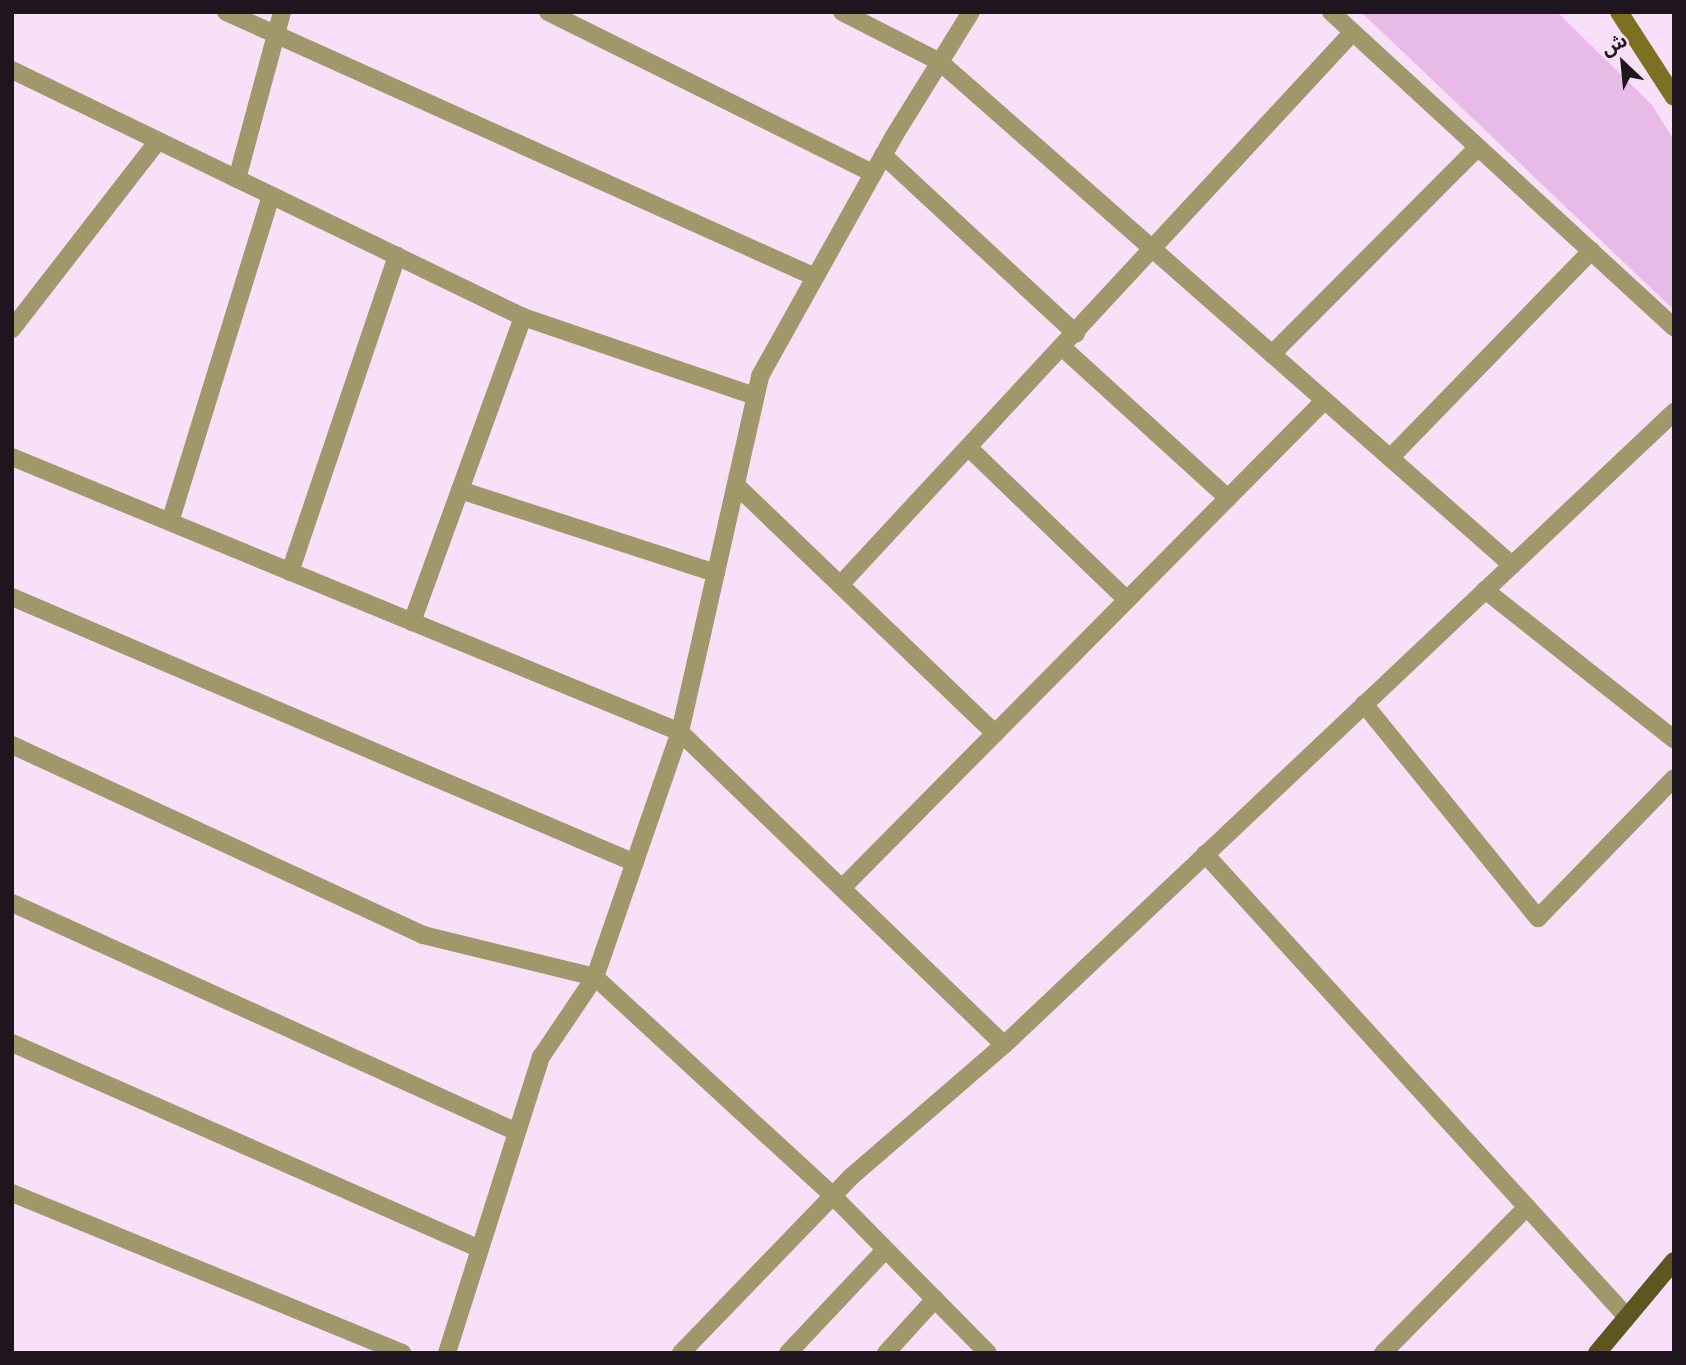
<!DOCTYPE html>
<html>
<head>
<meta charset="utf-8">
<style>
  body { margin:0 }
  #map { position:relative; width:1686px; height:1365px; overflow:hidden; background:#f9e0f9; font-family:"Titillium Web","Noto Sans Arabic",sans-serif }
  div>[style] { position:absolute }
  .green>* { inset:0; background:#e7bae7 }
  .lane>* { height:18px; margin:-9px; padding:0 9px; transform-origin:9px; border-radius:9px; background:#a0986a }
  .street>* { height:18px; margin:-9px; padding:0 9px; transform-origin:9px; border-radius:9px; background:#a0986a }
  .secondary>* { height:18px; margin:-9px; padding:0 9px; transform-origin:9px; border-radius:9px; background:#7d7023 }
  .primary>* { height:18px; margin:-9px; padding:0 9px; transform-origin:9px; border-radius:9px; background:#5e5520 }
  span { translate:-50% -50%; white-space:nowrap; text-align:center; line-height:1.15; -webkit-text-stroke:5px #f9e0f9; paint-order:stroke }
  .frame { position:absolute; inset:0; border:14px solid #1e151e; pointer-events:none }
  .north { position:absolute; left:1588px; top:28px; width:70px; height:70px; -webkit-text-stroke:5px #f9e0f9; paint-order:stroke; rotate:334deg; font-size:19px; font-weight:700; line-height:28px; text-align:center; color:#1e151e }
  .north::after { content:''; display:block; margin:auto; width:24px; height:32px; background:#1e151e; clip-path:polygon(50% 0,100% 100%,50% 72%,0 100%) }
</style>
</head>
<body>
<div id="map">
  <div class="green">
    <i style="clip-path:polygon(1361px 12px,1557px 12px,1652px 105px,1674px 140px,1674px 310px)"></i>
  </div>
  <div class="lane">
    <i style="left:1063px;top:348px;width:223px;rotate:42.3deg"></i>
    <i style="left:1272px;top:354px;width:292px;rotate:-45.1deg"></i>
    <i style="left:969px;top:448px;width:219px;rotate:43.9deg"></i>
    <i style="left:1390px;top:458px;width:289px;rotate:-45.8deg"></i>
    <i style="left:788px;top:1353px;width:141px;rotate:-46.7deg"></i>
    <i style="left:886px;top:1353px;width:73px;rotate:-47.8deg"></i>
  </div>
  <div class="street">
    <i style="left:226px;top:12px;width:646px;rotate:24.22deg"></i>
    <i style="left:548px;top:12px;width:363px;rotate:26.4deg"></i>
    <i style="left:842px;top:12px;width:110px;rotate:27deg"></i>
    <i style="left:940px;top:62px;width:762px;rotate:41.33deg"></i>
    <i style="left:1331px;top:12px;width:466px;rotate:42.6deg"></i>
    <i style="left:12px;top:70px;width:568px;rotate:25.8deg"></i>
    <i style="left:523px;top:317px;width:245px;rotate:18.8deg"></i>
    <i style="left:883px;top:155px;width:263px;rotate:42.8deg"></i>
    <i style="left:237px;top:179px;width:173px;rotate:-74.9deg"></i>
    <i style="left:12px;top:329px;width:238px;rotate:-52.2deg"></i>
    <i style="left:12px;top:457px;width:722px;rotate:22.38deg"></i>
    <i style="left:680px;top:732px;width:450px;rotate:44deg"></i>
    <i style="left:736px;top:485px;width:359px;rotate:43.8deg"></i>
    <i style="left:460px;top:490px;width:269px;rotate:18deg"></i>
    <i style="left:170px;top:522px;width:342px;rotate:-72.8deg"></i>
    <i style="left:290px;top:572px;width:334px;rotate:-71.3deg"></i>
    <i style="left:840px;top:585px;width:754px;rotate:-47.15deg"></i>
    <i style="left:1485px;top:590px;width:241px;rotate:38.3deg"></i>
    <i style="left:12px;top:597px;width:677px;rotate:23.12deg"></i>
    <i style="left:412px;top:622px;width:325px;rotate:-70deg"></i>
    <i style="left:1364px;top:704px;width:276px;rotate:50.9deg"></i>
    <i style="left:1538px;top:918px;width:195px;rotate:-45.8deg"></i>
    <i style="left:12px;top:745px;width:453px;rotate:24.8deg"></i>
    <i style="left:423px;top:935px;width:177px;rotate:13.7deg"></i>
    <i style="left:595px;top:977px;width:325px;rotate:42.6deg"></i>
    <i style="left:834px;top:1197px;width:219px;rotate:45.4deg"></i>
    <i style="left:1205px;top:854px;width:626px;rotate:47.65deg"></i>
    <i style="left:842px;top:888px;width:685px;rotate:-45.3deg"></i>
    <i style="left:12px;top:903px;width:554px;rotate:24.39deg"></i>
    <i style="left:12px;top:1043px;width:511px;rotate:23.76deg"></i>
    <i style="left:12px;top:1193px;width:422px;rotate:22.3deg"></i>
    <i style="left:447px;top:1353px;width:311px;rotate:-72.4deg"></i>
    <i style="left:541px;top:1057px;width:97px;rotate:-56deg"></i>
    <i style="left:595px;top:977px;width:259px;rotate:-70.9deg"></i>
    <i style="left:680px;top:732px;width:365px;rotate:-77.3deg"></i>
    <i style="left:760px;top:376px;width:275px;rotate:-60.8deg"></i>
    <i style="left:894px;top:136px;width:146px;rotate:-58.2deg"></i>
    <i style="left:681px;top:1353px;width:246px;rotate:-46deg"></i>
    <i style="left:852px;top:1176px;width:201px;rotate:-40.8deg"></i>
    <i style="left:1004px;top:1045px;width:922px;rotate:-43.37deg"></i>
    <i style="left:1383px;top:1353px;width:205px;rotate:-45.4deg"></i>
  </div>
  <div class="secondary">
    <i style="left:1619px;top:12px;width:101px;rotate:57.1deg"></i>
  </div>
  <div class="primary">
    <i style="left:1597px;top:1353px;width:120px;rotate:-50.1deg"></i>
  </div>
  <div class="frame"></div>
  <div class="north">ش</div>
</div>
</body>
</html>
